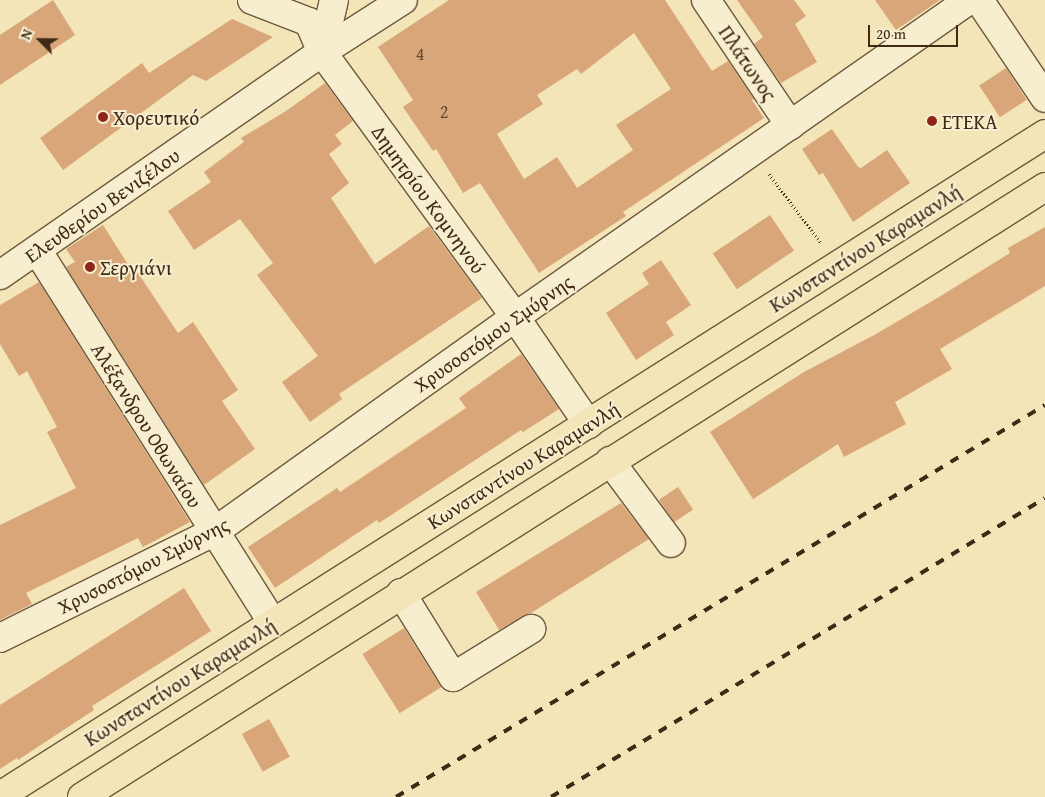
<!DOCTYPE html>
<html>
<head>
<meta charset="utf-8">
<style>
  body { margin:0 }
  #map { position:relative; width:1045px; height:797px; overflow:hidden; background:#f3e5b7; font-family:"Gentium Book Plus",serif }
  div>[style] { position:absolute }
  .building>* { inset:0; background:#d8a678; transform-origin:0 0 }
  .path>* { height:3px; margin-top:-1.5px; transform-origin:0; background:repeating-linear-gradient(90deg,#402915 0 1px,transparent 0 3.5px) }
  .roads { filter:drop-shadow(1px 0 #6d583e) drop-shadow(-1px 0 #6d583e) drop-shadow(0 1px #6d583e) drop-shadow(0 -1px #6d583e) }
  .minor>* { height:28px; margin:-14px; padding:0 14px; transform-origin:14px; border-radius:14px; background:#f7eed0 }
  .major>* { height:28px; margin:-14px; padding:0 14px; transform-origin:14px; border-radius:14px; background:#f3e5b7 }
  .rail>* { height:4px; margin-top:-2px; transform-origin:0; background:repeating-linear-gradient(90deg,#402915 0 9px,transparent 0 18px) }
  .dots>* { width:14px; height:14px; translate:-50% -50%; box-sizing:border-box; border:2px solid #f7eed0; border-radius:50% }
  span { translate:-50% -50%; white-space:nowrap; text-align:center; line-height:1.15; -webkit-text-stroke:4px #f7eed0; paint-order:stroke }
  .number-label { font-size:18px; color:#66482e }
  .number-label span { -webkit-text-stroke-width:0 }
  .street-label { font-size:20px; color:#402915 }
  .poi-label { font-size:20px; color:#402915 }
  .left { translate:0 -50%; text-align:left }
  .north { position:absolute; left:15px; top:15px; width:50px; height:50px; -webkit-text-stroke:4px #f7eed0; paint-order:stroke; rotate:293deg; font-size:14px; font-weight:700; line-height:20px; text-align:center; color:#402915 }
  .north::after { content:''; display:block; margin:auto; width:18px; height:22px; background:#402915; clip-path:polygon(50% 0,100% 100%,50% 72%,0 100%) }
  .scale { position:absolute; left:868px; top:25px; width:90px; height:22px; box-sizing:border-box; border:2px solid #402915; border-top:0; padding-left:6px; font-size:15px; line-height:18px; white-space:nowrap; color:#402915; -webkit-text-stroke:4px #f7eed0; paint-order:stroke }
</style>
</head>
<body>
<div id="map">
  <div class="building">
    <i style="clip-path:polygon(53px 0,75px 35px,0 85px,0 35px)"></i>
    <i style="clip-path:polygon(evenodd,449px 0,665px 0,712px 71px,728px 61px,754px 99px,752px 100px,764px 118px,623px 212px,626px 216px,539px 273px,480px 183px,463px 193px,436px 149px,433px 151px,403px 107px,413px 100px,378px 47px,449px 0,634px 33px,671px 89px,616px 125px,633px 150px,577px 188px,557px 157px,524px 179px,497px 134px,543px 104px,537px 95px,577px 69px,581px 74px,634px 33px)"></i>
    <i style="clip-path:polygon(737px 0,794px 0,806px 16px,795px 24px,817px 62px,781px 83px,754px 44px,763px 37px)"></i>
    <i style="clip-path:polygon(875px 0,940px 0,896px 30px)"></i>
    <i style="clip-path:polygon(232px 19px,273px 37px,206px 81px,193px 75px,63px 170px,40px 138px,142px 63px,149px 73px)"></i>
    <i style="left:1006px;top:68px;width:38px;height:32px;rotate:57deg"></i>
    <i style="clip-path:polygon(325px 83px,353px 121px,335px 135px,342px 144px,329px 154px,349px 183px,331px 198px,375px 264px,429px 226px,482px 298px,339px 394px,342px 399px,310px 422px,282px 382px,318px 356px,257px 275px,273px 263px,240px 219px,194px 250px,168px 211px,211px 182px,204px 172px,244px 142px,241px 138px,286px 111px)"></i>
    <i style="clip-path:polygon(832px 129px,858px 167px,861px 168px,887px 150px,910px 183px,853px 222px,823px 173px,819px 175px,802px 149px)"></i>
    <i style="left:770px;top:215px;width:43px;height:69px;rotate:56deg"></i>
    <i style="clip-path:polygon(103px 225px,129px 266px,132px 264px,178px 333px,193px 322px,238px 390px,222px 401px,255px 449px,204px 485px,66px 267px,75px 262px,66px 249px)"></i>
    <i style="clip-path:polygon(1045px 227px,1045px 286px,940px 349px,952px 369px,895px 402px,906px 424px,844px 457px,838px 444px,753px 499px,710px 432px,804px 372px,876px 334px,939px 297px,1010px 253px,1008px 248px)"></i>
    <i style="clip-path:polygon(661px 260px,691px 305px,666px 322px,674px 335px,636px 360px,606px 313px,649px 284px,642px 273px)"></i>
    <i style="clip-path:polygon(39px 282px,190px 522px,143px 547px,138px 538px,26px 593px,32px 604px,0 620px,0 525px,76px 488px,47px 432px,57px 427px,27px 371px,19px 376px,0 344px,0 305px)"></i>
    <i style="clip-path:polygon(521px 354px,559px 409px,523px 432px,521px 430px,379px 523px,377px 520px,275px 588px,248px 547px,337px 488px,340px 492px,466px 408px,459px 398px)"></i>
    <i style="left:678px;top:487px;width:27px;height:23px;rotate:56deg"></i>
    <i style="clip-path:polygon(621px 503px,649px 539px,531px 613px,523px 616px,499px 630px,476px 592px)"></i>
    <i style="clip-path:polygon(184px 588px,211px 631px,92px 706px,94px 710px,18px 760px,17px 758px,0 769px,0 705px)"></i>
    <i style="left:404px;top:628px;width:70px;height:49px;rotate:58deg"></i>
    <i style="left:269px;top:719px;width:43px;height:31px;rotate:61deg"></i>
  </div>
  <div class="path">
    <i style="left:769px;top:174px;width:86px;rotate:53deg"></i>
  </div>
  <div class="roads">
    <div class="minor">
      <i style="left:252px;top:0;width:61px;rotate:21.1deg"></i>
      <i style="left:309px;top:22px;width:33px;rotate:67deg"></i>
      <i style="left:322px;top:52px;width:328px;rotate:53.9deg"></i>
      <i style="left:515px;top:317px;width:130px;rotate:55.7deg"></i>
      <i style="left:706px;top:0;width:151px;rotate:56.1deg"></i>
      <i style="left:979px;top:0;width:118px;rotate:56deg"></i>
      <i style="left:322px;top:52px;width:53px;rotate:-77deg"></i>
      <i style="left:37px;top:250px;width:441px;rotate:57.7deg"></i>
      <i style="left:0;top:275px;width:392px;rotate:-34.7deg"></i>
      <i style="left:322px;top:52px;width:96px;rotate:-32.7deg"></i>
      <i style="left:610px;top:461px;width:102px;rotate:53.4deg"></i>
      <i style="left:401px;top:593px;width:99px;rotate:58.2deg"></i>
      <i style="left:453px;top:677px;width:92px;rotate:-31.6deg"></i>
      <i style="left:0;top:638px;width:239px;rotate:-26.4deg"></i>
      <i style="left:214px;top:532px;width:370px;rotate:-35.5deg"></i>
      <i style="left:515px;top:317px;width:554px;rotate:-34.92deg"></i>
    </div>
    <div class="major">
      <i style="left:0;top:796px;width:1237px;rotate:-32.35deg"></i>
      <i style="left:82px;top:797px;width:1140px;rotate:-32.35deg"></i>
    </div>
  </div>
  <div class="rail">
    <i style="left:396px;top:797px;width:758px;rotate:-31.13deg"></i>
    <i style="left:551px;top:797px;width:577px;rotate:-31.18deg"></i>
  </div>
  <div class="dots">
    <i style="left:103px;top:117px;background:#8f2418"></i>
    <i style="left:932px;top:121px;background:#8f2418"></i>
    <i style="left:90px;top:267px;background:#8f2418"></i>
  </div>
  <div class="number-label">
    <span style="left:420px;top:54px">4</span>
    <span style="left:444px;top:112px">2</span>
  </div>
  <div class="street-label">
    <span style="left:748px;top:63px;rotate:56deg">Πλάτωνος</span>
    <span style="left:429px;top:199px;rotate:54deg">Δημητρίου Κομνηνού</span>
    <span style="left:102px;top:205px;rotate:-35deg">Ελευθερίου Βενιζέλου</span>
    <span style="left:865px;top:248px;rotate:-32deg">Κωνσταντίνου Καραμανλή</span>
    <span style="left:493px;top:333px;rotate:-35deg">Χρυσοστόμου Σμύρνης</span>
    <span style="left:147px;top:425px;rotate:58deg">Αλέξανδρου Οθωναίου</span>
    <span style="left:523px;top:465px;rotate:-32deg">Κωνσταντίνου Καραμανλή</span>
    <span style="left:143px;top:565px;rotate:-27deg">Χρυσοστόμου Σμύρνης</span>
    <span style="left:180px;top:682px;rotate:-32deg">Κωνσταντίνου Καραμανλή</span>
  </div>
  <div class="poi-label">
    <span class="left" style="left:113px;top:117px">Χορευτικό</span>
    <span class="left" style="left:942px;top:121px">ΕΤΕΚΑ</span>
    <span class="left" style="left:100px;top:267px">Σεργιάνι</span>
  </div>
  <div class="north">N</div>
  <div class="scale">20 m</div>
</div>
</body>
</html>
